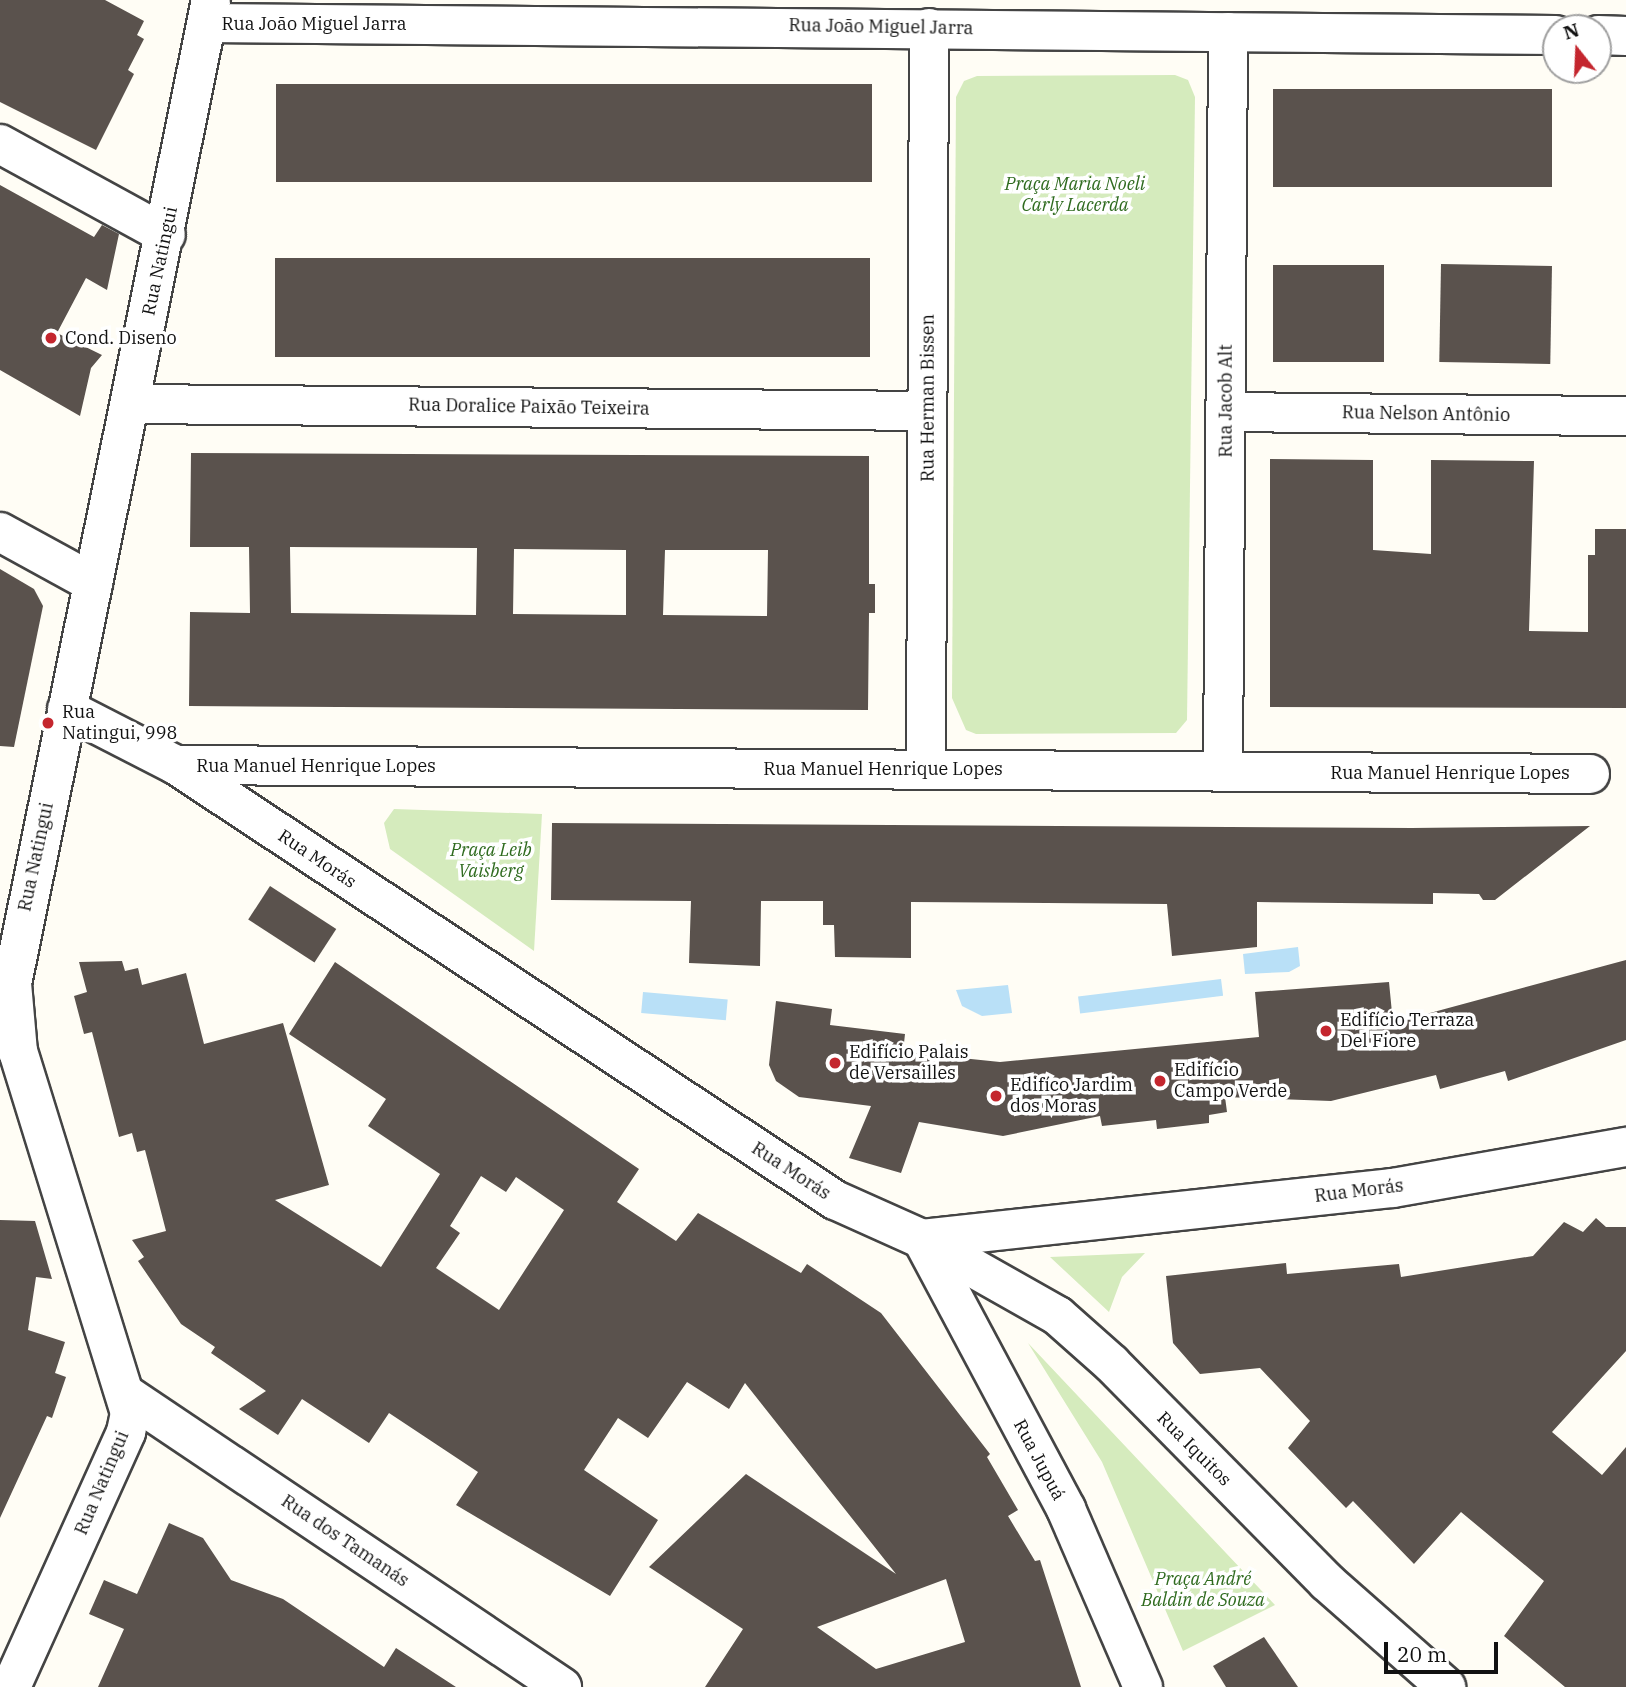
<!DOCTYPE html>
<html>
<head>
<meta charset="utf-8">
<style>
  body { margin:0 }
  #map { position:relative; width:1626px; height:1687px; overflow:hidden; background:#fffdf5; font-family:"IBM Plex Serif",serif }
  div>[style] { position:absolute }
  .green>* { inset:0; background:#d5ebbd }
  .water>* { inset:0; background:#b9e0f7; transform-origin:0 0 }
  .building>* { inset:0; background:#5a524d; transform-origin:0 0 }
  .roads { filter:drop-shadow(2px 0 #444) drop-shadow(-2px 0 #444) drop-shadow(0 2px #444) drop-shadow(0 -2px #444) }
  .minor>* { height:38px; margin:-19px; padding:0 19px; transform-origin:19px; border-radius:19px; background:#fff }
  .dots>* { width:19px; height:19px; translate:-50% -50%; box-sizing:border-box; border:4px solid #fff; border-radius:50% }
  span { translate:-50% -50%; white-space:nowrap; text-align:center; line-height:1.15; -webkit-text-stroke:7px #fff; paint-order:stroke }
  .street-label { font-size:18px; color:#111 }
  .park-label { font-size:18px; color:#2f6b1f; font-style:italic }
  .poi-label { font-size:18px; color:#111 }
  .left { translate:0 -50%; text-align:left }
  .north { position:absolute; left:1542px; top:14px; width:70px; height:70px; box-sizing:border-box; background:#fff; border:2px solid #a0a0a0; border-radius:50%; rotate:342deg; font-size:19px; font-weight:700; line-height:28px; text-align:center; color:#111 }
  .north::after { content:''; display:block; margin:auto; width:24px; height:32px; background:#c4262e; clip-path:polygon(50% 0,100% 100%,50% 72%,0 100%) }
  .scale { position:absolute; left:1384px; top:1642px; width:114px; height:32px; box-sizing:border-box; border:4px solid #111; border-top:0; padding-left:9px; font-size:21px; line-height:24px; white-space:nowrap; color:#111; -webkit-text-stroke:5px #fff; paint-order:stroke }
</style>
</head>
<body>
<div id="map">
  <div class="green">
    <i style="clip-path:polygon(1175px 75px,1188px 80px,1195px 97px,1187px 720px,1176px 733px,976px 734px,966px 730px,952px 698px,956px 97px,964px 81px,977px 76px)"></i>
    <i style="clip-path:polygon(394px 809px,542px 814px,534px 951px,390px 849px,384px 823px)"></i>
    <i style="clip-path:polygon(1145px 1253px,1122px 1277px,1109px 1312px,1050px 1257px)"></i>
    <i style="clip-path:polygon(1028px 1343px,1275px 1605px,1183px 1651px,1102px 1462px)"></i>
  </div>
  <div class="water">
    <i style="clip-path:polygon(1298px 947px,1300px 966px,1289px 972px,1245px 974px,1243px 954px)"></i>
    <i style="left:1221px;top:979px;width:17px;height:144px;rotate:83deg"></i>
    <i style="clip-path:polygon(1008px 985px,1012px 1013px,982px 1016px,962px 1006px,956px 990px)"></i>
    <i style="left:643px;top:992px;width:85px;height:21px;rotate:5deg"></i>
  </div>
  <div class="building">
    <i style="clip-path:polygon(0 0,105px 0,144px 21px,137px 35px,144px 39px,128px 70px,134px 74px,96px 150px,0 102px)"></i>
    <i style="left:276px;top:84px;width:596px;height:98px"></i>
    <i style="left:1273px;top:89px;width:279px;height:98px"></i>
    <i style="clip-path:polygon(0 185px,94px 237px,102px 225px,119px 234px,107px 290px,86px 278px,57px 333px,102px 355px,91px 368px,80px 416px,0 370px)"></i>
    <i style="left:275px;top:258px;width:595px;height:99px"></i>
    <i style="left:1441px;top:264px;width:111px;height:98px;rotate:1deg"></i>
    <i style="left:1273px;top:265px;width:111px;height:97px"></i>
    <i style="clip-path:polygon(evenodd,191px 453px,869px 456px,869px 584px,875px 584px,875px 613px,869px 613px,868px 710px,189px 706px,190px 612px,250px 613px,249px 547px,190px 547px,191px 453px,290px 547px,477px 548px,476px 615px,291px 613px,290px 547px,191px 453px,514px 549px,626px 550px,626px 615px,513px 614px,514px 549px,191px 453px,665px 550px,768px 550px,767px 616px,663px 615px,665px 550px)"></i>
    <i style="clip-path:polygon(1270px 459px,1373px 460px,1373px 550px,1431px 554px,1431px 460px,1534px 461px,1529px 631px,1588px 632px,1588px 555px,1595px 555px,1595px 529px,1626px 529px,1626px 708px,1270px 707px)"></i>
    <i style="clip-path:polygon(0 569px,34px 589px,43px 606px,14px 747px,0 746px)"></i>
    <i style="clip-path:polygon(552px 823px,1412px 828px,1590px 826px,1495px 900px,1483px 900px,1479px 894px,1433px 893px,1433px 904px,1257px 902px,1257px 947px,1172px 956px,1167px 904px,911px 902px,911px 958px,835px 957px,834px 925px,823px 925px,823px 901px,761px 901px,760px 966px,689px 963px,691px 901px,551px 900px)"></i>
    <i style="left:270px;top:886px;width:79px;height:40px;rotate:33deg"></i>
    <i style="clip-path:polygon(1626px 960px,1626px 1040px,1508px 1081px,1505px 1071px,1440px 1089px,1436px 1075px,1331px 1101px,1225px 1097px,1227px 1112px,1209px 1115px,1209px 1123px,1157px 1129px,1156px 1120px,1102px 1126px,1100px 1116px,1003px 1136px,919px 1122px,901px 1173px,849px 1158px,871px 1106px,799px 1097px,776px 1081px,769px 1065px,776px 1001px,832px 1009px,830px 1025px,905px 1034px,903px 1052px,1000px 1062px,1259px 1037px,1255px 992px,1389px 982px,1393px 1023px)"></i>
    <i style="clip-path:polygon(evenodd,122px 961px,125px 971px,138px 968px,142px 985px,186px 973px,204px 1044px,283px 1023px,329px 1185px,275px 1200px,381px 1267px,440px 1174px,368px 1126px,386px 1099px,289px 1034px,335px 962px,639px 1169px,617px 1202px,676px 1241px,698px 1213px,801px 1273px,807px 1264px,881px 1313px,990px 1454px,987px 1457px,1018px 1510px,1008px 1516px,1035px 1561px,1040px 1560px,1081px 1687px,705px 1687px,743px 1629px,649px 1567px,746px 1474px,896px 1574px,745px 1383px,729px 1409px,687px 1382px,648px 1438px,618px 1418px,584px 1470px,658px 1520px,610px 1596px,456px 1505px,478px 1472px,389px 1413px,369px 1443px,302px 1399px,278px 1435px,239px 1409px,266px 1391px,211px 1353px,215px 1347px,181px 1324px,138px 1261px,144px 1257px,132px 1240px,166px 1231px,145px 1150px,137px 1152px,132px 1133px,119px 1137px,92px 1032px,84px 1034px,74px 996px,87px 992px,79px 962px,122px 961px,481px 1176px,506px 1192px,516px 1177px,564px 1210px,499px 1310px,436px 1268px,460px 1233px,450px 1226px,481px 1176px,122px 961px,946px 1579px,965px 1642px,876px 1669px,817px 1627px,946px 1579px)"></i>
    <i style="clip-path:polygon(1596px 1218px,1606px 1227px,1626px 1227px,1626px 1351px,1552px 1432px,1602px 1475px,1626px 1447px,1626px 1687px,1565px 1687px,1504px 1636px,1544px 1581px,1461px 1512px,1414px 1564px,1353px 1501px,1346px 1508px,1288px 1448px,1310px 1421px,1260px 1368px,1200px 1374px,1173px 1343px,1166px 1276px,1286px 1263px,1287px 1274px,1399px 1264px,1401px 1277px,1533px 1256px,1564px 1222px,1583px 1232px)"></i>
    <i style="clip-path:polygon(0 1220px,35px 1221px,52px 1279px,36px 1277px,28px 1330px,65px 1342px,55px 1373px,66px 1377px,52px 1418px,47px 1416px,0 1518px)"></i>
    <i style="clip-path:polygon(169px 1523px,203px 1538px,231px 1580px,283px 1599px,384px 1667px,396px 1648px,456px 1687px,98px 1687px,124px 1629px,89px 1614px,104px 1580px,137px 1594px)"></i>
    <i style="clip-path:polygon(1264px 1637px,1298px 1687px,1226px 1687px,1213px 1666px)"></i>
  </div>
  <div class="roads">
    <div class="minor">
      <i style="left:207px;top:23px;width:1349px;rotate:0.51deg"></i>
      <i style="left:1598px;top:35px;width:28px;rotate:2deg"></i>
      <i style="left:0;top:144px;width:189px;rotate:28.7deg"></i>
      <i style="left:130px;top:404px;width:797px;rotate:0.5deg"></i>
      <i style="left:1226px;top:412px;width:400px;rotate:0.6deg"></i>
      <i style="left:0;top:532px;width:106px;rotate:28.7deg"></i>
      <i style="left:67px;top:709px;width:123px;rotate:27.2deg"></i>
      <i style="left:176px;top:765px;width:790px;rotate:33.43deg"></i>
      <i style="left:835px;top:1200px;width:95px;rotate:24.1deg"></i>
      <i style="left:922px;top:1239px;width:474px;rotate:-6.2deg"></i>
      <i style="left:1393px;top:1188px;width:237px;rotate:-10deg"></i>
      <i style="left:176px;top:765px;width:1414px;rotate:0.36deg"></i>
      <i style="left:926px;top:769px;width:741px;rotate:-89.77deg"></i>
      <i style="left:1223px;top:771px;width:739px;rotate:-89.61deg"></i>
      <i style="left:922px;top:1239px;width:156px;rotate:29.5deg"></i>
      <i style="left:1058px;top:1316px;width:72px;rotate:41.6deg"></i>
      <i style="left:1112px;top:1364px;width:306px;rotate:45.4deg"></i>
      <i style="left:1327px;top:1582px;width:159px;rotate:41.4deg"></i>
      <i style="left:922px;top:1239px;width:306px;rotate:61.9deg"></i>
      <i style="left:1066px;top:1509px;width:194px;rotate:66.6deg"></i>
      <i style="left:127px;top:1395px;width:524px;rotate:33.87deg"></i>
      <i style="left:11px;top:1687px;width:280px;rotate:-65.7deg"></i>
      <i style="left:126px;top:1432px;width:19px;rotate:-78deg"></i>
      <i style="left:130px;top:1413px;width:378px;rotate:-107.2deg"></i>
      <i style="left:18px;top:1052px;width:68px;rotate:-95deg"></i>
      <i style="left:12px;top:984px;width:1004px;rotate:-78.57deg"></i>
    </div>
  </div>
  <div class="dots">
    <i style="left:51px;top:338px;background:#c4262e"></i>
    <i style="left:48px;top:723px;background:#c4262e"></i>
    <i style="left:1326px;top:1031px;background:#c4262e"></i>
    <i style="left:835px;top:1063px;background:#c4262e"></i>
    <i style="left:1160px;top:1081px;background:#c4262e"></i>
    <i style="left:996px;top:1096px;background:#c4262e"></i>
  </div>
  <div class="street-label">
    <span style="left:314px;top:24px">Rua João Miguel Jarra</span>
    <span style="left:881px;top:27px;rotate:1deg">Rua João Miguel Jarra</span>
    <span style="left:160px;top:261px;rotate:-78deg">Rua Natingui</span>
    <span style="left:928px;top:398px;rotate:-90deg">Rua Herman Bissen</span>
    <span style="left:1226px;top:401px;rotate:-90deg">Rua Jacob Alt</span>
    <span style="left:529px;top:407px;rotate:1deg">Rua Doralice Paixão Teixeira</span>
    <span style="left:1426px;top:414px;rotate:1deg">Rua Nelson Antônio</span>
    <span style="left:316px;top:766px">Rua Manuel Henrique Lopes</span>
    <span style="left:883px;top:769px">Rua Manuel Henrique Lopes</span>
    <span style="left:1450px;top:773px">Rua Manuel Henrique Lopes</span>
    <span style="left:36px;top:857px;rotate:-78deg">Rua Natingui</span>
    <span style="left:317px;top:859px;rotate:34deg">Rua Morás</span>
    <span style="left:791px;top:1171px;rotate:33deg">Rua Morás</span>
    <span style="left:1359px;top:1191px;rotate:-7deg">Rua Morás</span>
    <span style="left:1194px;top:1449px;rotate:45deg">Rua Iquitos</span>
    <span style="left:1039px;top:1460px;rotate:62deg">Rua Jupuá</span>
    <span style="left:102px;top:1483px;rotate:-67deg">Rua Natingui</span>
    <span style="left:345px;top:1541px;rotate:34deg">Rua dos Tamanás</span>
  </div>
  <div class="park-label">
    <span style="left:1075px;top:195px">Praça Maria Noeli<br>Carly Lacerda</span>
    <span style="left:491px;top:861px">Praça Leib<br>Vaisberg</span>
    <span style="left:1203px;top:1590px">Praça André<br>Baldin de Souza</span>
  </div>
  <div class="poi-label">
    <span class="left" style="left:65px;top:338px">Cond. Diseno</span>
    <span class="left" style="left:62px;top:723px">Rua<br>Natingui, 998</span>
    <span class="left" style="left:1340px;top:1031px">Edifício Terraza<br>Del Fiore</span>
    <span class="left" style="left:849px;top:1063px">Edifício Palais<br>de Versailles</span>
    <span class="left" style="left:1174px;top:1081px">Edifício<br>Campo Verde</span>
    <span class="left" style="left:1010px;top:1096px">Edifíco Jardim<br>dos Moras</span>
  </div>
  <div class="north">N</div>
  <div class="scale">20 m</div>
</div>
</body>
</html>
